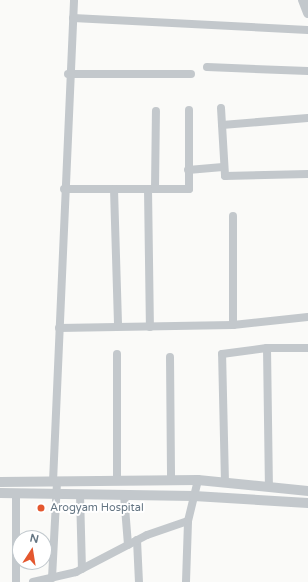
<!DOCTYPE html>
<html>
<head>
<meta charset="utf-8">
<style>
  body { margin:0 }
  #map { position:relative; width:308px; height:582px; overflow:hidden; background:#fafaf8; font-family:"Varela Round",sans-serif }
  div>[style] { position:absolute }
  .minor>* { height:8px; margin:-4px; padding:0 4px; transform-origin:4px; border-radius:4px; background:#c3c8cc }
  .tertiary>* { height:10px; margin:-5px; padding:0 5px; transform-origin:5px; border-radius:5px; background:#c3c8cc }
  .dots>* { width:11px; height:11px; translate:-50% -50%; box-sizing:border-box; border:2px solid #fff; border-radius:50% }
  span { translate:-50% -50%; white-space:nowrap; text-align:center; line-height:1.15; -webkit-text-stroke:4px #fff; paint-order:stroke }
  .poi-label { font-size:11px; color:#657683 }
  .left { translate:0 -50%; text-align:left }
  .north { position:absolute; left:12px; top:530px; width:40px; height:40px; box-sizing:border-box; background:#fff; border:1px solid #c1c8cd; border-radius:50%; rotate:12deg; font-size:11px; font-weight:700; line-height:16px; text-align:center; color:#657683 }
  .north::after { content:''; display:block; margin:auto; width:14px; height:18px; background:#e4572e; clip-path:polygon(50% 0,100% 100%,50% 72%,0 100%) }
</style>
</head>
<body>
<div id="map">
  <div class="minor">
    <i style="left:73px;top:18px;width:235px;rotate:2.9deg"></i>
    <i style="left:207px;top:67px;width:101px;rotate:2.3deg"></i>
    <i style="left:68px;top:74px;width:123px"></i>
    <i style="left:221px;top:108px;width:68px;rotate:86.6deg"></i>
    <i style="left:225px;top:176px;width:83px;rotate:-1.4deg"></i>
    <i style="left:222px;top:125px;width:86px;rotate:-4.7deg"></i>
    <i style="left:188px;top:170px;width:35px;rotate:-5deg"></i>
    <i style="left:64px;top:189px;width:125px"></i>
    <i style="left:189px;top:189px;width:79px;rotate:-90deg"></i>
    <i style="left:114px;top:189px;width:137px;rotate:88.3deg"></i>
    <i style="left:148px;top:189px;width:138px;rotate:89.2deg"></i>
    <i style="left:155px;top:189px;width:78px;rotate:-89.3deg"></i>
    <i style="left:233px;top:216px;width:109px;rotate:90deg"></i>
    <i style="left:59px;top:328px;width:174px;rotate:-1deg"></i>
    <i style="left:233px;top:325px;width:75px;rotate:-6.1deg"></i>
    <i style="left:267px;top:348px;width:139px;rotate:89.2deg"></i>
    <i style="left:117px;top:354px;width:127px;rotate:90deg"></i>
    <i style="left:170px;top:357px;width:123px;rotate:89.5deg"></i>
    <i style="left:53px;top:482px;width:482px;rotate:-87.5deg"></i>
    <i style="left:225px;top:483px;width:129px;rotate:-91.3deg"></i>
    <i style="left:222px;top:354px;width:45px;rotate:-7.6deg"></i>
    <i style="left:267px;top:348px;width:41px"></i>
    <i style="left:80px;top:494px;width:75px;rotate:88.5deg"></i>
    <i style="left:124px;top:495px;width:50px;rotate:85.4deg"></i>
    <i style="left:137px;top:540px;width:42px;rotate:87.3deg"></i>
    <i style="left:52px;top:578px;width:96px;rotate:-87deg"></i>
    <i style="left:16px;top:582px;width:89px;rotate:-90deg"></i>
    <i style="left:33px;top:582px;width:44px;rotate:-13.1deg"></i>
    <i style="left:76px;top:572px;width:80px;rotate:-27.5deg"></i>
    <i style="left:147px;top:535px;width:43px;rotate:-18.9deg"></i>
    <i style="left:186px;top:582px;width:61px;rotate:-88.1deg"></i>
    <i style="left:188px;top:521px;width:42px;rotate:-76.3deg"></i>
  </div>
  <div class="tertiary">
    <i style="left:303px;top:0;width:14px;rotate:69deg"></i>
    <i style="left:0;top:482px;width:198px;rotate:-0.6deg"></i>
    <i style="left:198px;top:480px;width:111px;rotate:5.7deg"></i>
    <i style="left:0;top:493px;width:194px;rotate:0.9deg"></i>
    <i style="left:194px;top:496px;width:114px;rotate:3.5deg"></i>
  </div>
  <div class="dots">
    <i style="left:41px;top:508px;background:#e4572e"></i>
  </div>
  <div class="poi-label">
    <span class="left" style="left:50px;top:508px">Arogyam Hospital</span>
  </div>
  <div class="north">N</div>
</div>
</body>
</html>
